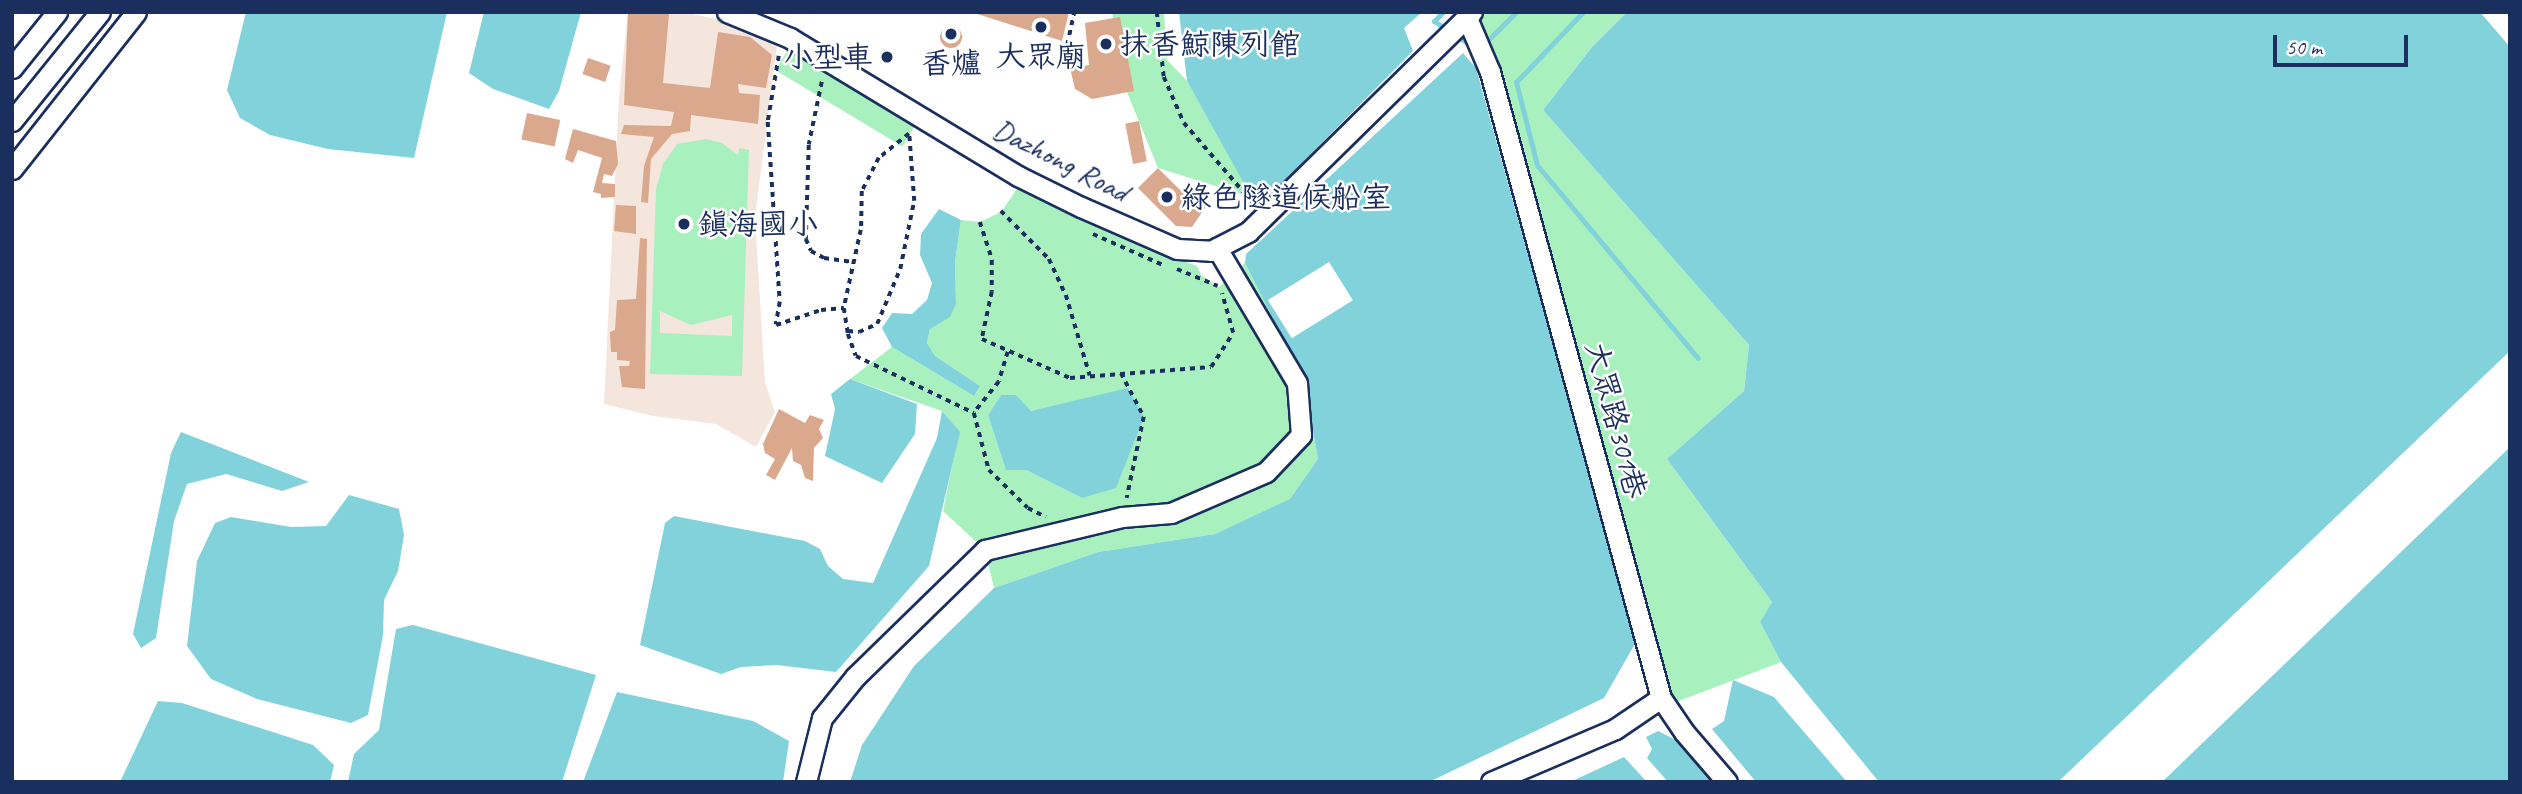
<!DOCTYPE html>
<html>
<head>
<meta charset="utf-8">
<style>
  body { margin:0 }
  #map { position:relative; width:2522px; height:794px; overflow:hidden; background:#fff; font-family:Caveat,"LXGW WenKai TC",sans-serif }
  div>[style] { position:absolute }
  .built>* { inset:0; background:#f4e5dd }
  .green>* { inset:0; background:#a8f1be; transform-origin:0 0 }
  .water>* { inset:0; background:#81d2da }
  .pier>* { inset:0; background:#fff; transform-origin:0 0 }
  .stream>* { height:5px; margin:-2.5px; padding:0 2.5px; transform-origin:2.5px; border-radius:2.5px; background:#81d2da }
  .building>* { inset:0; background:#daa88d; transform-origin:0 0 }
  .round { border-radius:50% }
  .path>* { height:3.5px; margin-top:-1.75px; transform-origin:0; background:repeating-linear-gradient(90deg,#1b2f5e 0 5px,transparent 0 10px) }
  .roads { filter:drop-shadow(2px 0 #1b2f5e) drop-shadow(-2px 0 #1b2f5e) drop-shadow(0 2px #1b2f5e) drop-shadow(0 -2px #1b2f5e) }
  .minor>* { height:19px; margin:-9.5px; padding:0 9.5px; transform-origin:9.5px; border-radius:9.5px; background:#fff }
  .dots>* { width:19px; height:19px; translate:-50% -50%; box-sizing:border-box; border:4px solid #fff; border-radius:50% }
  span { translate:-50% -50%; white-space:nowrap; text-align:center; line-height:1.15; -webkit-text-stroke:5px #fff; paint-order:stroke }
  .poi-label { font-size:30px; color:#1b2f5e }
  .left { translate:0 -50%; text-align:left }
  .right { translate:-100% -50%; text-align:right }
  .street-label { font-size:30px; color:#1b2f5e }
  .frame { position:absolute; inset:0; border:14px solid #1b2f5e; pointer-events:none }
  .scale { position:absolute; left:2273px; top:35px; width:135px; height:32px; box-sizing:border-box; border:4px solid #1b2f5e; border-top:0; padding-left:9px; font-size:21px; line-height:24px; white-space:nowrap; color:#1b2f5e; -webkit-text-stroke:5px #fff; paint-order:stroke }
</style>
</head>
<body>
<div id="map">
  <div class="built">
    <i style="clip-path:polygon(628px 12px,683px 12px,721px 20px,777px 46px,755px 217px,765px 382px,775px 412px,756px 447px,716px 424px,653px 416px,604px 404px,619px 97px)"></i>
  </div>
  <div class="green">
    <i style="clip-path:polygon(1112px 12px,1164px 12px,1167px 60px,1187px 81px,1254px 198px,1158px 168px,1122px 80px)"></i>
    <i style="clip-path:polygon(1484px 12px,1627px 12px,1592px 47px,1543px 110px,1749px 345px,1744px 391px,1667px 459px,1772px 602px,1760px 622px,1781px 662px,1671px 704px,1477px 19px)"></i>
    <i style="left:789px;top:48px;width:148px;height:26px;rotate:31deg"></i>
    <i style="clip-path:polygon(evenodd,706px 139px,722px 143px,738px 155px,739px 148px,749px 150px,742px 376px,650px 374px,656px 189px,663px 164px,677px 144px,706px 139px,660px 311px,691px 325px,732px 315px,732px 336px,660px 333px,660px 311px)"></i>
    <i style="clip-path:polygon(evenodd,1019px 186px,1137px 244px,1197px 266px,1201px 275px,1219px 287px,1245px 263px,1304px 379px,1318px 459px,1290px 500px,1215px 534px,1098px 552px,994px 588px,985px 550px,943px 511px,959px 432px,942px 411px,850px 379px,892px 347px,974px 396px,980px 386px,935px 356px,927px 343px,930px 329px,956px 304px,955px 262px,961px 220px,980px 222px,1001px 212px,1019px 186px,1001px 395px,1016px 395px,1030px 411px,1059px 406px,1082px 498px,1026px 470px,1006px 469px,988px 415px,1001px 395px)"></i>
  </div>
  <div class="water">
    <i style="clip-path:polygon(246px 12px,447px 12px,414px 158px,328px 149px,270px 135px,240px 118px,227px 90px)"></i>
    <i style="clip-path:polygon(484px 12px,581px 12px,559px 91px,549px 109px,493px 89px,469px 73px)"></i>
    <i style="clip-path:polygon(1179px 12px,1417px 12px,1420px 14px,1404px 28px,1413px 51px,1277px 188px,1255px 188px,1246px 187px,1187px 81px)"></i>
    <i style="clip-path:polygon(1627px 12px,2480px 12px,2510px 47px,2510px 351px,2058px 782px,1879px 782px,1781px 662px,1760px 622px,1772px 602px,1667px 459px,1744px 391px,1749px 345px,1543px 110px,1592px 47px)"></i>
    <i style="clip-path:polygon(1463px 53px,1476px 68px,1636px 642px,1604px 698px,1429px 782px,850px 782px,862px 745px,914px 666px,994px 588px,1098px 552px,1215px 534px,1290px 499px,1318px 459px,1304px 380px,1245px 263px,1246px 254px)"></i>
    <i style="clip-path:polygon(939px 209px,961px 220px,955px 262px,956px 304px,950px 317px,930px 329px,927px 343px,935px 356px,980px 386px,974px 396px,892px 347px,882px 328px,892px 313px,912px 314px,927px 300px,932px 283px,920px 255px,921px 234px)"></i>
    <i style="clip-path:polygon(850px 379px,917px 404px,915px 434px,882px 483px,825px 456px,835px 409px,831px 394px)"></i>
    <i style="clip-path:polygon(1128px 388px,1144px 417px,1116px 488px,1082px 498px,1026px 470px,1006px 470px,988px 415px,1001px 395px,1016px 395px,1031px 411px)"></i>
    <i style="clip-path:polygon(942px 411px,960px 432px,929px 566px,836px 672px,777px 665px,741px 667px,721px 674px,640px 645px,665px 523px,674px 516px,805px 541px,820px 549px,828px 566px,843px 579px,873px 583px,937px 438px)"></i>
    <i style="clip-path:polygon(181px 432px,309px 482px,282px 491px,226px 474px,187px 484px,174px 521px,156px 638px,141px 648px,133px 634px,171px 453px)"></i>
    <i style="clip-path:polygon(2510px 447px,2510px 782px,2162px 782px)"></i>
    <i style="clip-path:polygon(349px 495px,399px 509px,404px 535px,398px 571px,384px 600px,383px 635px,368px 715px,351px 723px,257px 699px,211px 679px,187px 646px,197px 561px,215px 523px,231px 517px,291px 527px,326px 526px)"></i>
    <i style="clip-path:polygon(413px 625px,596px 675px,562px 782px,348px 782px,354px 754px,379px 730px,396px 629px)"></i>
    <i style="clip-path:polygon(1733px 680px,1774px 697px,1847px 782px,1756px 782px,1712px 729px,1724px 721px)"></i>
    <i style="clip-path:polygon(617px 692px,753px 721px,789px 741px,783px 782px,583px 782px)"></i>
    <i style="clip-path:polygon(158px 701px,182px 703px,313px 745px,334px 765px,330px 782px,120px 782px)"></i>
    <i style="clip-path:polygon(1658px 731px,1676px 740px,1714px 782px,1668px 782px,1647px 758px,1652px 749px,1646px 737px)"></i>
    <i style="clip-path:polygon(1624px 757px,1647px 782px,1570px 782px)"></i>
  </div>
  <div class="pier">
    <i style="left:1329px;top:262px;width:45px;height:72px;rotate:58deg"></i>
  </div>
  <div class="stream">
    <i style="left:1443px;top:12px;width:13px;rotate:135deg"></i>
    <i style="left:1434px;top:21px;width:45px;rotate:33.3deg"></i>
    <i style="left:1583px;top:12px;width:97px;rotate:133.7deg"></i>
    <i style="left:1516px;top:82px;width:86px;rotate:75.8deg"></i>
    <i style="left:1537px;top:165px;width:251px;rotate:50.2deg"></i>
    <i style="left:1484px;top:44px;width:45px;rotate:-45deg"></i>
  </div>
  <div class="building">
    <i style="clip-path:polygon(628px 12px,669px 14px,663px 83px,710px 88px,718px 32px,750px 37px,772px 55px,766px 88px,738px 84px,739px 93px,760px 95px,758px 124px,691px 115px,690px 131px,672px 134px,651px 159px,648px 203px,641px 202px,644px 166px,654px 137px,621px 134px,624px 125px,671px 126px,674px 112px,624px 105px)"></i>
    <i style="clip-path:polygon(971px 12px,1069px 12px,1062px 41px)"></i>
    <i style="clip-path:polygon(1120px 17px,1134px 91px,1092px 99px,1075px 89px,1070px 68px,1089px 65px,1085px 23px)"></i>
    <i class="round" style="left:940px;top:26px;width:22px;height:22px"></i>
    <i style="left:588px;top:58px;width:24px;height:17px;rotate:19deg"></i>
    <i style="left:527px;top:113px;width:34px;height:27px;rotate:12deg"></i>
    <i style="left:1139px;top:121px;width:41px;height:14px;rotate:79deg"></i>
    <i style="clip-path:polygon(573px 129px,616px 141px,618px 164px,612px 176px,604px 174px,602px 183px,615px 184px,615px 197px,601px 198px,601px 194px,593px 192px,602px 158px,578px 150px,573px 163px,565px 159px)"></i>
    <i style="clip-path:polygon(1158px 168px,1191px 201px,1199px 193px,1209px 202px,1192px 227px,1176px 226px,1138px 188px)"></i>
    <i style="clip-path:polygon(616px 205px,636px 206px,636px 234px,614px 231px)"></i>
    <i style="clip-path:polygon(640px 238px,647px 239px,645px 389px,622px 387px,619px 366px,629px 366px,630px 361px,617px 360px,617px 352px,611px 352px,610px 332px,615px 330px,617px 300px,636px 299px)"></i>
    <i style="clip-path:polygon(779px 409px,805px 423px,810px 415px,824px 420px,819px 429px,823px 438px,814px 448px,813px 481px,805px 478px,801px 465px,793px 461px,792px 448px,775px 480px,766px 475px,775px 459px,765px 453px,763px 444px)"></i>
  </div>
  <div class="path">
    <i style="left:1157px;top:12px;width:65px;rotate:83.9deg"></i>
    <i style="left:1164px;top:77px;width:50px;rotate:66.5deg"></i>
    <i style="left:1184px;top:123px;width:107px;rotate:49.2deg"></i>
    <i style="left:1067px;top:45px;width:34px;rotate:-78deg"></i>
    <i style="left:779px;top:56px;width:67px;rotate:99.5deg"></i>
    <i style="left:768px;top:122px;width:180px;rotate:86.2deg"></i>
    <i style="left:780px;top:302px;width:23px;rotate:100deg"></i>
    <i style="left:776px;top:325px;width:47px;rotate:-18.4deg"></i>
    <i style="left:821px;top:310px;width:23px;rotate:-5deg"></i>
    <i style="left:822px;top:82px;width:64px;rotate:101.7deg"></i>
    <i style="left:809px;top:145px;width:94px;rotate:91.8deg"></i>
    <i style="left:806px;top:239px;width:13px;rotate:67deg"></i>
    <i style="left:811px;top:251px;width:15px;rotate:28deg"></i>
    <i style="left:824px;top:258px;width:29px;rotate:8deg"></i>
    <i style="left:909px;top:134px;width:38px;rotate:141deg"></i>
    <i style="left:879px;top:158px;width:37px;rotate:117deg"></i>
    <i style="left:862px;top:191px;width:39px;rotate:91deg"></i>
    <i style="left:861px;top:230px;width:80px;rotate:102.3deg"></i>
    <i style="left:844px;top:308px;width:26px;rotate:81deg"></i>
    <i style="left:848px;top:334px;width:23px;rotate:70deg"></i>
    <i style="left:856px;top:356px;width:131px;rotate:25.8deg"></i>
    <i style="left:1001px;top:211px;width:68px;rotate:45deg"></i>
    <i style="left:1049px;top:259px;width:40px;rotate:65deg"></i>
    <i style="left:1066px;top:295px;width:84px;rotate:73.5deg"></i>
    <i style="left:980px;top:222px;width:40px;rotate:72deg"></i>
    <i style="left:992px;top:260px;width:32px;rotate:90deg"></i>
    <i style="left:992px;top:292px;width:48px;rotate:102deg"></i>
    <i style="left:982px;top:339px;width:96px;rotate:23.9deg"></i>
    <i style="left:1070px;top:378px;width:141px;rotate:-4.5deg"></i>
    <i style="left:1211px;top:367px;width:40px;rotate:-57.1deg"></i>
    <i style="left:1233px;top:333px;width:41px;rotate:-105.8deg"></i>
    <i style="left:1093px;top:234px;width:77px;rotate:23.9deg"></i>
    <i style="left:1177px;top:269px;width:44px;rotate:22.5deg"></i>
    <i style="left:848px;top:331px;width:11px;rotate:5deg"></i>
    <i style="left:859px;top:332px;width:20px;rotate:-24deg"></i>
    <i style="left:877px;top:324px;width:60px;rotate:-67.3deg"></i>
    <i style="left:900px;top:269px;width:69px;rotate:-78.4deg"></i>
    <i style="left:914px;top:201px;width:67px;rotate:-94.3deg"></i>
    <i style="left:1008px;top:352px;width:31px;rotate:107deg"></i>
    <i style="left:999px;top:382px;width:40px;rotate:129deg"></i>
    <i style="left:974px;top:413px;width:59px;rotate:75.3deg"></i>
    <i style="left:989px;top:470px;width:54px;rotate:44.3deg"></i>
    <i style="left:1028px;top:508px;width:20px;rotate:27deg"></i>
    <i style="left:1121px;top:373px;width:50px;rotate:62.4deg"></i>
    <i style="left:1144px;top:417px;width:83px;rotate:101.9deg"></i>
  </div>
  <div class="roads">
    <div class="minor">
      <i style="left:727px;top:12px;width:68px;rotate:22.4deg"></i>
      <i style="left:790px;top:38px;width:267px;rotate:31.2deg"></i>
      <i style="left:1018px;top:176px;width:70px;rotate:26.2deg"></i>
      <i style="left:1081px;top:207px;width:105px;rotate:23.6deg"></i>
      <i style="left:1177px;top:249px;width:34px;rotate:3deg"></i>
      <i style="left:1211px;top:251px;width:42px;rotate:-27.2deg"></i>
      <i style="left:1248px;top:232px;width:314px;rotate:-44.5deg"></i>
      <i style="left:1467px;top:18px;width:59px;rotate:66.9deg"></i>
      <i style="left:1490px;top:72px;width:649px;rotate:74.72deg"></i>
      <i style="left:1661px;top:698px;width:41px;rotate:55.9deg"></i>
      <i style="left:1684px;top:732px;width:66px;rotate:49.3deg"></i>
      <i style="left:12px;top:68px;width:72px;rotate:-51.2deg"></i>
      <i style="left:12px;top:121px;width:140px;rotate:-51.1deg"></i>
      <i style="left:12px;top:169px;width:200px;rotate:-51.7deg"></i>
      <i style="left:806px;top:782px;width:66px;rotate:-76deg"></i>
      <i style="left:822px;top:718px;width:53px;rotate:-51.2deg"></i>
      <i style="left:855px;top:677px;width:182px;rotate:-44.3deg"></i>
      <i style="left:985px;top:550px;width:141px;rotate:-13.5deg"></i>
      <i style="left:1122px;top:517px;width:49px;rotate:-4.7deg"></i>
      <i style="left:1171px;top:513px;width:103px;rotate:-23.3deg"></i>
      <i style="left:1266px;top:472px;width:51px;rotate:-46.6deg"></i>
      <i style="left:1301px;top:435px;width:52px;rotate:-94.4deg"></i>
      <i style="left:1297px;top:383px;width:157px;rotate:-120.7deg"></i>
      <i style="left:1491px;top:782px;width:135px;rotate:-23.1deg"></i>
      <i style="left:1615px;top:729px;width:55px;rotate:-34deg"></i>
    </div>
  </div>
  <div class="dots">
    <i style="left:1041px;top:27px;background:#1b2f5e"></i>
    <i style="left:951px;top:34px;background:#1b2f5e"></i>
    <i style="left:1106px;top:44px;background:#1b2f5e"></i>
    <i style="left:887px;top:57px;background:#1b2f5e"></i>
    <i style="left:1167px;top:197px;background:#1b2f5e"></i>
    <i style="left:684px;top:224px;background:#1b2f5e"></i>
  </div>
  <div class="poi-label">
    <span class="left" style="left:1120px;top:44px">抹香鯨陳列館</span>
    <span style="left:1041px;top:56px">大眾廟</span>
    <span class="right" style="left:873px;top:57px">小型車</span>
    <span style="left:951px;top:63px">香爐</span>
    <span class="left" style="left:1181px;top:197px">綠色隧道候船室</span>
    <span class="left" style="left:698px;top:224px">鎮海國小</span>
  </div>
  <div class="street-label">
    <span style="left:1061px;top:160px;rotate:27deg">Dazhong Road</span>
    <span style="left:1616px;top:420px;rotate:75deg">大眾路301巷</span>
  </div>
  <div class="frame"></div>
  <div class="scale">50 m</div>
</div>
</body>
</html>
